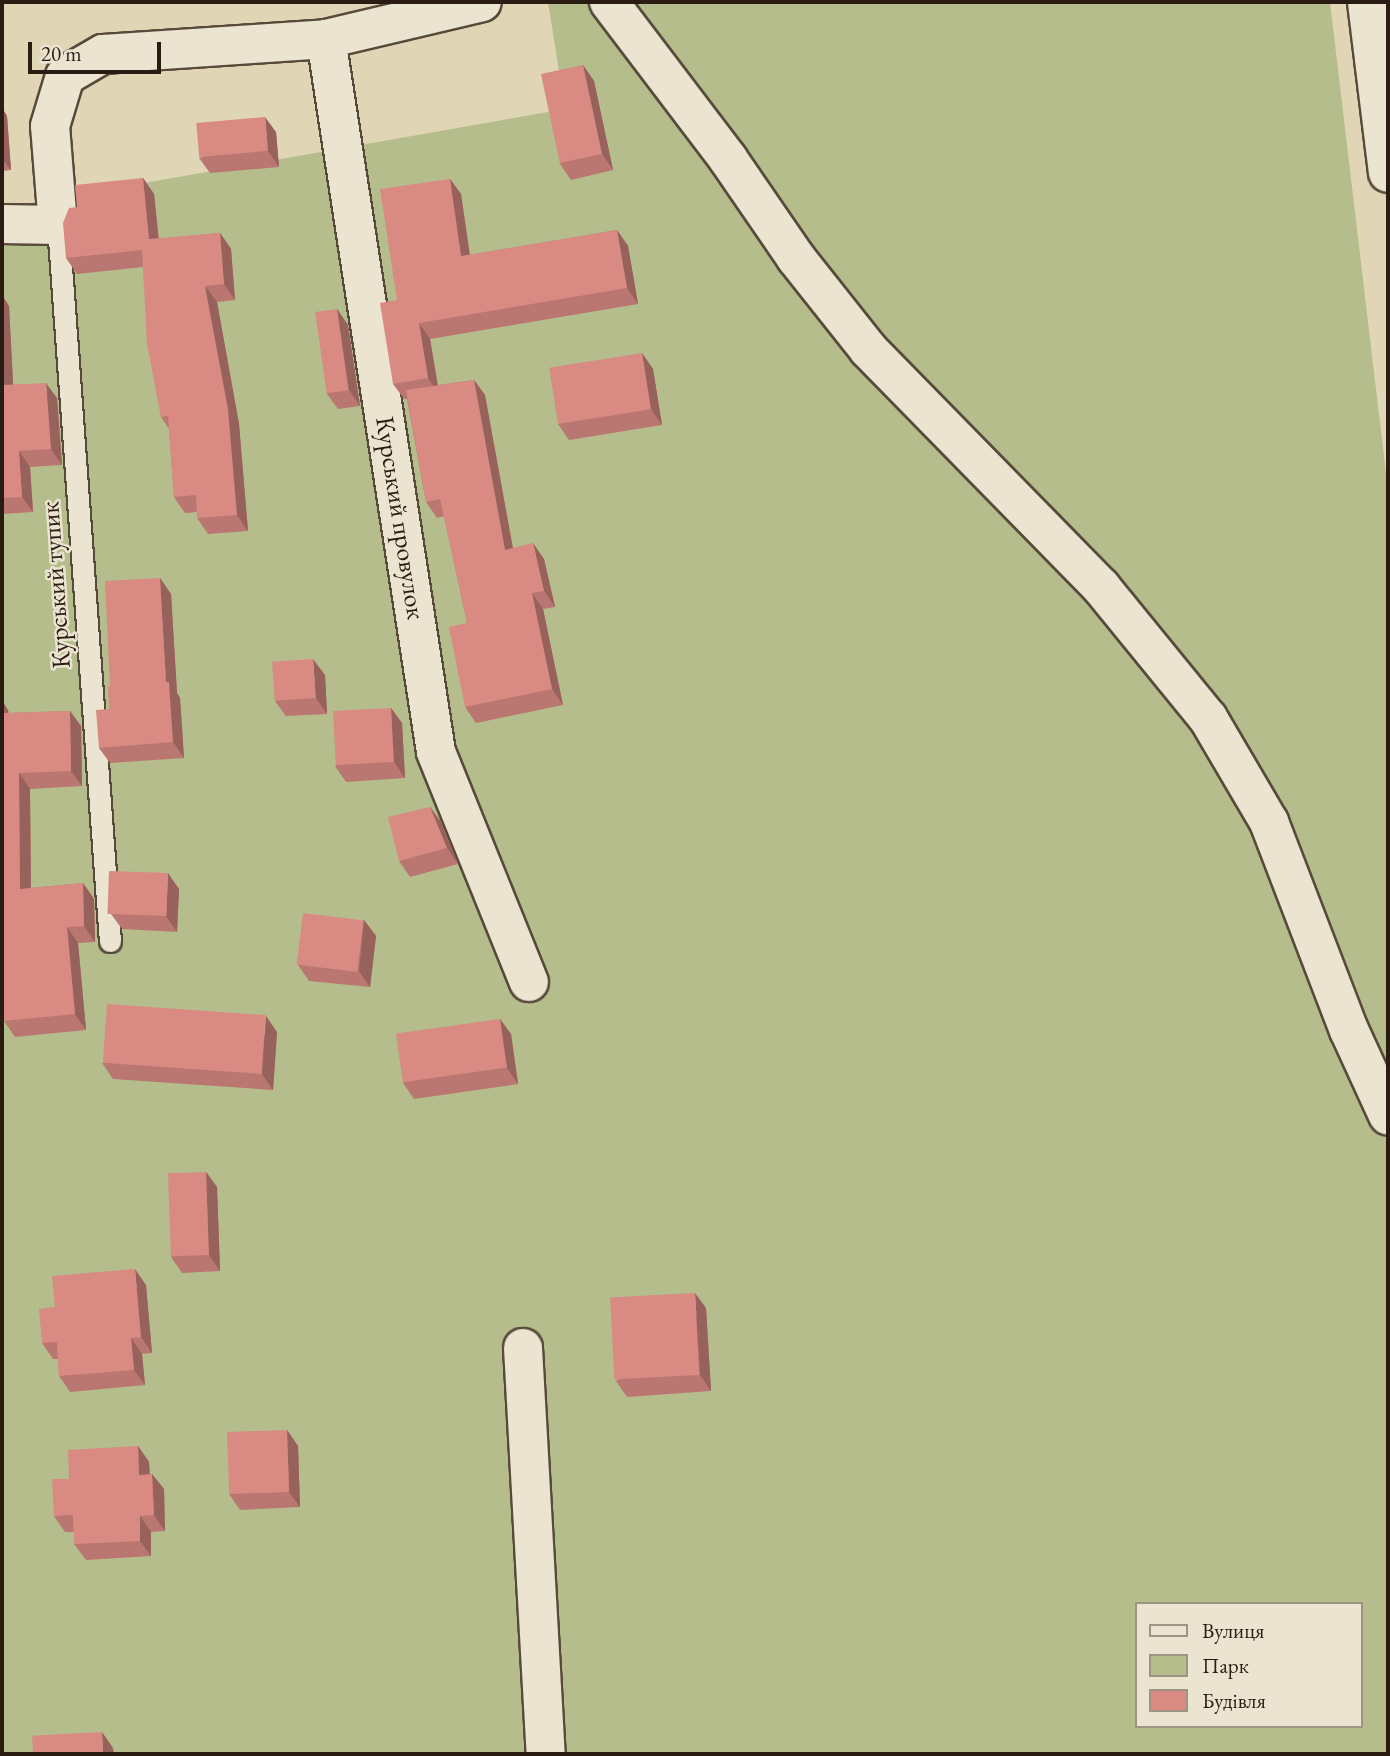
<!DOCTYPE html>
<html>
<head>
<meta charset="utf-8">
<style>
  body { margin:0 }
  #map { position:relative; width:1390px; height:1756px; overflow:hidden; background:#e0d6b6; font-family:"EB Garamond",serif }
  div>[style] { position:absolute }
  .green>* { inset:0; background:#b5bd8c }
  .roads { filter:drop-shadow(2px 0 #584a3b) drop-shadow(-2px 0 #584a3b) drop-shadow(0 2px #584a3b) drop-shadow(0 -2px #584a3b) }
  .lane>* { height:21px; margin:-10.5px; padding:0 10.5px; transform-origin:10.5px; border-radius:10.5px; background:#ebe4d0 }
  .street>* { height:38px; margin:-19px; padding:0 19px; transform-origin:19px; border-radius:19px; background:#ebe4d0 }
  .wall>* { inset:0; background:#ba7771 }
  .shaded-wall>* { inset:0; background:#97615c }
  .building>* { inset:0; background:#d88a83; transform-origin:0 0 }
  span { translate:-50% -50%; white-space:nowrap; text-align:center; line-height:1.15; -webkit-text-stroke:5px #ebe4d0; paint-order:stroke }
  .street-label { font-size:26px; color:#2a1c12 }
  .frame { position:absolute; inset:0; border:4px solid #2a1c12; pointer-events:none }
  .legend { position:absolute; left:1135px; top:1602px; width:228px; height:126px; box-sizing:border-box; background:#ebe4d0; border:2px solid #9e9484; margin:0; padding:9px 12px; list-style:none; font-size:21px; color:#2a1c12 }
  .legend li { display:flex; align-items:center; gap:14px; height:35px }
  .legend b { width:35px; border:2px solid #9e9484 }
  .scale { position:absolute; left:28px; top:42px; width:133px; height:32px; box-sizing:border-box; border:4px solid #2a1c12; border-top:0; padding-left:9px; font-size:21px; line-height:24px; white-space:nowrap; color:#2a1c12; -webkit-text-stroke:5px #ebe4d0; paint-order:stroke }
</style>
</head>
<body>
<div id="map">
  <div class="green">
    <i style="clip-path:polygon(evenodd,548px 2px,1330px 2px,1388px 490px,1388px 1754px,2px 1754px,2px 208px,565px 109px,548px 2px,1136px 1604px,1360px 1604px,1360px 1726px,1136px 1726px,1136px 1604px)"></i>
  </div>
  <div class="roads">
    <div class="lane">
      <i style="left:58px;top:225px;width:718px;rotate:85.85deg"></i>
    </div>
    <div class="street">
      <i style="left:609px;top:2px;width:197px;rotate:52.8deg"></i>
      <i style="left:728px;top:159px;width:120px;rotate:55.5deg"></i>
      <i style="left:796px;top:258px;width:116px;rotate:51.6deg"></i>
      <i style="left:868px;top:349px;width:333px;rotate:45.6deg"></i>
      <i style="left:1101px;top:587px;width:169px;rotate:50.8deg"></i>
      <i style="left:1208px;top:718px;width:121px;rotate:59.6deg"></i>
      <i style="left:1269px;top:822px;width:223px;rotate:69deg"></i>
      <i style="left:1349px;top:1030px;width:94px;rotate:65.4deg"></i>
      <i style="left:1367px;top:2px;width:172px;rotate:83deg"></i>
      <i style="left:326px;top:39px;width:721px;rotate:81.23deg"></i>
      <i style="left:436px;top:752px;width:248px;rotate:68deg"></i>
      <i style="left:2px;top:224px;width:56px;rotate:1deg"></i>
      <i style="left:58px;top:225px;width:99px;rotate:-94.6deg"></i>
      <i style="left:50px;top:126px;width:52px;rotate:-73.3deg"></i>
      <i style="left:65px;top:76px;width:44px;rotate:-30.1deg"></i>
      <i style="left:103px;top:54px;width:224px;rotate:-3.8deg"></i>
      <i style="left:326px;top:39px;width:160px;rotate:-13.3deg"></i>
      <i style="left:523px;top:1348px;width:407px;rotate:86.8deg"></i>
    </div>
  </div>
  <div class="wall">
    <i style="clip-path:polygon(583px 65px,594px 81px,613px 170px,571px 180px,560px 164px)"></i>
    <i style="clip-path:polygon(2px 108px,7px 116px,11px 170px,2px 171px)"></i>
    <i style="clip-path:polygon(276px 132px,279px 167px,210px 173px,199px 158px)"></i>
    <i style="clip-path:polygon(143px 178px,154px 194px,159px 239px,220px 233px,231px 249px,235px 300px,217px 302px,239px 424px,248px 531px,208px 534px,197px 518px,197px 512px,185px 513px,174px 497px,169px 429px,161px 417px,143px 267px,77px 274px,66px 258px,77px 207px)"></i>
    <i style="clip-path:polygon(450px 179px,461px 194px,470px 255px,617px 230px,628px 246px,638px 304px,430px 339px,438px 385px,474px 380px,485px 395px,513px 548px,544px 559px,555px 607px,543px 609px,563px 705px,476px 723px,465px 707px,467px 623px,444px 516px,437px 518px,426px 502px,407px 399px,404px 399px,393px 384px,397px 300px)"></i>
    <i style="clip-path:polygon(2px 295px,9px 306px,13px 385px,57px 398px,62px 465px,30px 467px,33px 512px,2px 514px)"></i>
    <i style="clip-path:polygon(337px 309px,348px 325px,360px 406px,338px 409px,327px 394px)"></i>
    <i style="clip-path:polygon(642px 353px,653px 369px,662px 425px,569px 440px,558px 424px)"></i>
    <i style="clip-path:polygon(160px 578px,171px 594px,177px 693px,180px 698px,184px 758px,110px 763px,99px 748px,109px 709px,110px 686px)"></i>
    <i style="clip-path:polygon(325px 675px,327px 714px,286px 716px,275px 701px)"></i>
    <i style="clip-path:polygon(391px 708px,402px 723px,405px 778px,346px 782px,335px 766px)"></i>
    <i style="clip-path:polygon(8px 710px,9px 713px,70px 711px,81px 726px,82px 786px,30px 789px,31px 888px,83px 883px,94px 899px,95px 942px,78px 943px,86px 1030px,15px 1037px,4px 1021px)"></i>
    <i style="clip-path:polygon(430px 807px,441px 822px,458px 864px,410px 877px,399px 861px)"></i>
    <i style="clip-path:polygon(179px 889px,177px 932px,122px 929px,111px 914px)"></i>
    <i style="clip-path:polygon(364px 920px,376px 936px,370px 987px,309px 981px,298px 965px)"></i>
    <i style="clip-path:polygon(500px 1019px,511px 1034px,518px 1084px,414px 1099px,403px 1083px)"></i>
    <i style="clip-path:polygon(277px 1032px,273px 1090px,113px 1079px,102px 1063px)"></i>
    <i style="clip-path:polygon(206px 1172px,217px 1187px,220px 1271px,182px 1273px,171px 1257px)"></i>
    <i style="clip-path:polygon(146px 1285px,152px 1353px,142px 1354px,145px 1385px,70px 1392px,59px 1376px,58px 1359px,53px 1359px,42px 1343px,55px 1307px)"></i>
    <i style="clip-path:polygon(706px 1308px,711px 1391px,627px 1397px,616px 1381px)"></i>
    <i style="clip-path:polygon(287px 1430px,298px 1446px,300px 1507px,240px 1510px,229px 1494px)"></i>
    <i style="clip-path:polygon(138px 1446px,149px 1462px,150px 1474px,152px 1474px,164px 1489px,165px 1531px,151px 1532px,151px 1556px,86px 1560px,74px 1544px,74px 1532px,65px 1532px,54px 1516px,69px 1479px)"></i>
  </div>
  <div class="shaded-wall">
    <i style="clip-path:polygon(583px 65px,594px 81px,613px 170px,602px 154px)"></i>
    <i style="clip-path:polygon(2px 108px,7px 116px,11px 170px,2px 158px)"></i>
    <i style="clip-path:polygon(265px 117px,276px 132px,279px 167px,268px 151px)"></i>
    <i style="clip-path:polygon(143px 178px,154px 194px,160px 255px,149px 239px)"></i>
    <i style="clip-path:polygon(450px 179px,461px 194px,472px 272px,461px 256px)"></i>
    <i style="clip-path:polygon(617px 230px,628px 246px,638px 304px,627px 288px)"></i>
    <i style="clip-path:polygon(220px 233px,231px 249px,235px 300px,224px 284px)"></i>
    <i style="clip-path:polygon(205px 286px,217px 302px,239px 424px,248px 531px,237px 515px)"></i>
    <i style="clip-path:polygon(2px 295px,9px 306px,14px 401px,3px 385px)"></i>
    <i style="clip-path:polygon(337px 309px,348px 325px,360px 406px,349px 390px)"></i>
    <i style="clip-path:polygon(419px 323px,430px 339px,439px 394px,428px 378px)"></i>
    <i style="clip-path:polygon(642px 353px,653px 369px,662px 425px,651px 409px)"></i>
    <i style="clip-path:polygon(474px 380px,485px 395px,516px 566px,505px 550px)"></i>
    <i style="clip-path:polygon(46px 383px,57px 398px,62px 465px,51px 449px)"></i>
    <i style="clip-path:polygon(19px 451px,30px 467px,33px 512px,22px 497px)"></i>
    <i style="clip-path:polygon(533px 543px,544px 559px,555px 607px,544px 591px)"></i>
    <i style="clip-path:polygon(160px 578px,171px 594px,177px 693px,180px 698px,184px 758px,173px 742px,166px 682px)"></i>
    <i style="clip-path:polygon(532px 593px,543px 609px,563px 705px,552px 689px)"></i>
    <i style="clip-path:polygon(313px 659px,325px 675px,327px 714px,316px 698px)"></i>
    <i style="clip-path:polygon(2px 700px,8px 710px,10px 729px,2px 718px)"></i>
    <i style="clip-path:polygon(391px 708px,402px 723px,405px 778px,394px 762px)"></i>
    <i style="clip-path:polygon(70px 711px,81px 726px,82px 786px,71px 771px)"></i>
    <i style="clip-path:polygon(19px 773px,30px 789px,31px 904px,20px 889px)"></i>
    <i style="clip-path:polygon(430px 807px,441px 822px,458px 864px,447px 848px)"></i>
    <i style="clip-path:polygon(168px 873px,179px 889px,177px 932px,166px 916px)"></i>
    <i style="clip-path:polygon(83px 883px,94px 899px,95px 942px,84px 926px)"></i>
    <i style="clip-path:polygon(364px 920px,376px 936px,370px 987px,359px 971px)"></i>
    <i style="clip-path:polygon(67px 927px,78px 943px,86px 1030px,75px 1014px)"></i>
    <i style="clip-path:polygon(266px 1016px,277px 1032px,273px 1090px,262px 1074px)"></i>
    <i style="clip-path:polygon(500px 1019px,511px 1034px,518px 1084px,507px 1068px)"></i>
    <i style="clip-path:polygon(206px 1172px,217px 1187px,220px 1271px,209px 1255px)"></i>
    <i style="clip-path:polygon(135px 1269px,146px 1285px,152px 1353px,141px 1337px)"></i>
    <i style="clip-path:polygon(695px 1293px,706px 1308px,711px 1391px,700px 1375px)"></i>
    <i style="clip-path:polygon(131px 1338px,142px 1354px,145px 1385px,134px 1370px)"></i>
    <i style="clip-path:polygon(287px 1430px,298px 1446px,300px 1507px,289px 1492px)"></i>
    <i style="clip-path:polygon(138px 1446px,149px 1462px,150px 1490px,139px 1475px)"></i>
    <i style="clip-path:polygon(152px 1474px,164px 1489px,165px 1531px,154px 1515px)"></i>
    <i style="clip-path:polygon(140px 1516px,151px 1532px,151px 1556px,140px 1541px)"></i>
    <i style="clip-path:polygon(102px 1732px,113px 1748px,114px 1754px,103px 1754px)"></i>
  </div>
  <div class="building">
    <i style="left:583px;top:65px;width:91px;height:43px;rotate:78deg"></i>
    <i style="left:265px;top:117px;width:34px;height:69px;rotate:85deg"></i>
    <i style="clip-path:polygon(143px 178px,149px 239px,220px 233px,224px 284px,205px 286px,228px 409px,237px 515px,197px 518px,196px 495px,174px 497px,168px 416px,161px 417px,147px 344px,142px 250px,66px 258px,63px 223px,69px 208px,77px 207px,75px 185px)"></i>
    <i style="clip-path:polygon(450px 179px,461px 256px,617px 230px,627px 288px,419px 323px,428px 378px,393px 384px,380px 303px,397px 300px,380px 189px)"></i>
    <i style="left:337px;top:309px;width:82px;height:22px;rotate:82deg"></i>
    <i style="left:642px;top:353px;width:57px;height:94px;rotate:81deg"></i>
    <i style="clip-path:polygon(2px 363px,3px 385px,46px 383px,51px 449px,19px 451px,22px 497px,2px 498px)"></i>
    <i style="clip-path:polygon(474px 380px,505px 550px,533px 543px,544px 591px,532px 593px,552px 689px,465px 707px,449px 627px,467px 623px,440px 499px,426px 502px,406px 390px)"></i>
    <i style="clip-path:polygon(160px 578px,166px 682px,169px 682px,173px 742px,99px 748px,96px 710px,109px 709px,108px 687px,110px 686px,105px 581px)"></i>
    <i style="left:313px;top:659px;width:39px;height:41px;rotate:86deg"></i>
    <i style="left:391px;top:708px;width:54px;height:58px;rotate:87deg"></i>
    <i style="clip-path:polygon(70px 711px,71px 771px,19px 773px,20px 889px,83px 883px,84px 926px,67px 927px,75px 1014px,4px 1021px,2px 998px,2px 713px)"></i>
    <i style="clip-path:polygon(430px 807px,447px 848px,399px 861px,388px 817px)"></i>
    <i style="left:109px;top:871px;width:59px;height:43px;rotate:2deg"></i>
    <i style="left:303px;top:913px;width:61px;height:52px;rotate:7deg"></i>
    <i style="left:107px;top:1004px;width:159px;height:59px;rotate:4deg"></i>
    <i style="left:500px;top:1019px;width:49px;height:105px;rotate:82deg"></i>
    <i style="left:206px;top:1172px;width:83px;height:38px;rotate:88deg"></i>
    <i style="clip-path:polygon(135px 1269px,141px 1337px,131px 1338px,134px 1370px,59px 1376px,57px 1342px,42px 1343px,39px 1309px,55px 1307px,52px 1276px)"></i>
    <i style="left:695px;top:1293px;width:82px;height:85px;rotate:87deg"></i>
    <i style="left:287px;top:1430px;width:62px;height:60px;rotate:88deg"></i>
    <i style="clip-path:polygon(138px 1446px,139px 1475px,152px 1474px,154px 1515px,140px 1516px,140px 1541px,74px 1544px,73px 1515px,54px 1516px,52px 1479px,69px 1479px,68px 1450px)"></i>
    <i style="left:102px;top:1732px;width:22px;height:70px;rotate:87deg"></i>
  </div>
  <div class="street-label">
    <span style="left:400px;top:518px;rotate:81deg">Курський провулок</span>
    <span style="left:56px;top:585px;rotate:-94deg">Курський тупик</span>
  </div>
  <div class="frame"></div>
  <ul class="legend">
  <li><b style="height:9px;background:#ebe4d0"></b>Вулиця</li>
  <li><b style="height:19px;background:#b5bd8c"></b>Парк</li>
  <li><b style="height:19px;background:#d88a83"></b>Будівля</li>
  </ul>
  <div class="scale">20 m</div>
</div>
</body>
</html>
